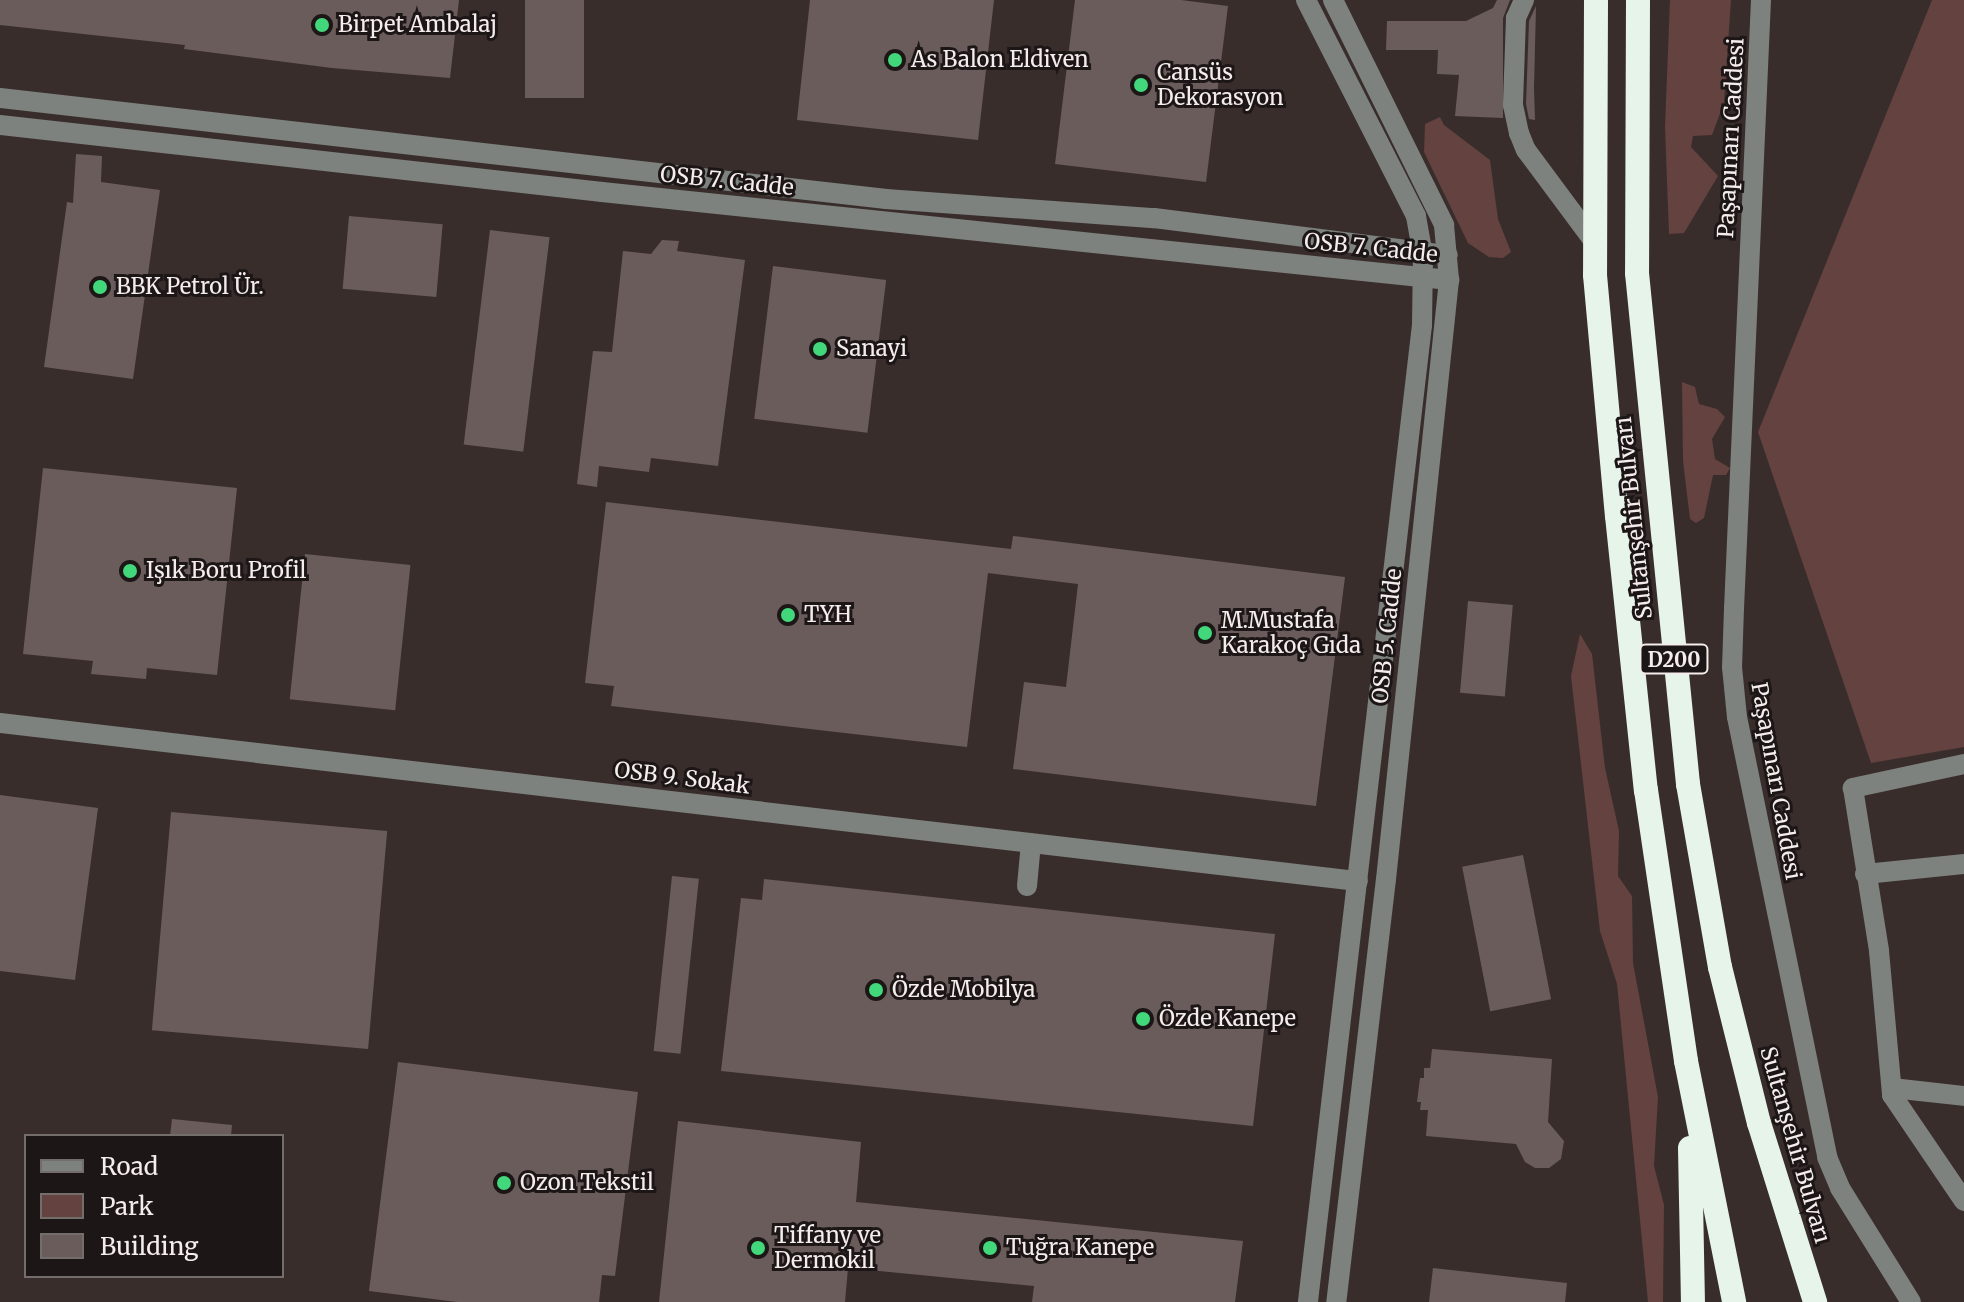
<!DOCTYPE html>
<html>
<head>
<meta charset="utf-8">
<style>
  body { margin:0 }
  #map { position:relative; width:1964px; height:1302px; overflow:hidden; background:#392d2c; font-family:Merriweather,serif }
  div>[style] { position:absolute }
  .green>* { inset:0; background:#634240 }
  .building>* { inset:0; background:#6a5c5b; transform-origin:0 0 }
  .minor>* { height:20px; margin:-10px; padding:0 10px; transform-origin:10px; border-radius:10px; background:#7d827e }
  .highway>* { height:24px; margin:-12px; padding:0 12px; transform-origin:12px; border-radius:12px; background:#e7f4ea }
  .dots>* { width:22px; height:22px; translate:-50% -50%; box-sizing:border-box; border:4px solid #1c1716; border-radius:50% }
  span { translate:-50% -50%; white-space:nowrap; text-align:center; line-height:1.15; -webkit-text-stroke:6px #1c1716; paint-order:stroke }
  .shield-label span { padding:2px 6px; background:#1c1716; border:2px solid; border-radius:6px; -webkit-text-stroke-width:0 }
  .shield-label { font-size:20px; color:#f5edec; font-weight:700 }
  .poi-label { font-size:22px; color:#f5edec }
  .left { translate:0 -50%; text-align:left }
  .street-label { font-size:22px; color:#f5edec }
  .legend { position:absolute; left:24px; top:1134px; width:260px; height:144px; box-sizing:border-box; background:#1c1716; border:2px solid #736d6c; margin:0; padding:10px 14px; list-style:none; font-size:24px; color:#f5edec }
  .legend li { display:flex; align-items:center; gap:16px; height:40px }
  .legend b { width:40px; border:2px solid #736d6c }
</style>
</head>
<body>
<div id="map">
  <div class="green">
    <i style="clip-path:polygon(1670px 0,1731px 0,1724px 103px,1712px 135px,1693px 136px,1691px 147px,1718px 176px,1684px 233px,1669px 234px,1665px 127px)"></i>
    <i style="clip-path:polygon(1932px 0,1964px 0,1964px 747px,1871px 763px,1758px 432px)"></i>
    <i style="clip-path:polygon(1440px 117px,1444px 125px,1490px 160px,1498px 219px,1511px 252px,1503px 258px,1489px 257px,1468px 243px,1424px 152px,1425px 124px)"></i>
    <i style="clip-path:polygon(1682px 382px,1695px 387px,1699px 404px,1717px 409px,1725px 417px,1712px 439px,1715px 459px,1730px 468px,1726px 475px,1713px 475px,1704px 518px,1696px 523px,1690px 519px,1683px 461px)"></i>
    <i style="clip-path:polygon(1580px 634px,1592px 654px,1605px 768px,1619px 831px,1618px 876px,1632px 896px,1633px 963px,1658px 1097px,1654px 1166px,1664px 1205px,1663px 1302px,1648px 1302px,1617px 984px,1600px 931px,1571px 676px)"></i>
  </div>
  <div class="building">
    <i style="clip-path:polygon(0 0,459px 0,450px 78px,332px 68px,184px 49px,185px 45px,0 25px)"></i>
    <i style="left:525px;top:0;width:59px;height:98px"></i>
    <i style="clip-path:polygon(810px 0,994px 0,978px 140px,797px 120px)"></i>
    <i style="clip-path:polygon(1075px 0,1181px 0,1228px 6px,1206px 182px,1055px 164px)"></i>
    <i style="clip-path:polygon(1497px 0,1510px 0,1503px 18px,1503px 118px,1455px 116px,1459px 75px,1437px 74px,1438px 50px,1386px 50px,1387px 21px,1466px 21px,1493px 8px)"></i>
    <i style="clip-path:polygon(1536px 6px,1534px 88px,1535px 120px,1529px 119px,1526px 104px,1529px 21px)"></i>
    <i style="clip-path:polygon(76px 154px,102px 156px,101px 182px,160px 190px,133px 379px,44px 367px,67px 202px,73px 203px)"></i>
    <i style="left:349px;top:216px;width:94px;height:73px;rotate:5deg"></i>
    <i style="left:490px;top:230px;width:60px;height:216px;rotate:7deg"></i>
    <i style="clip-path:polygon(662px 240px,679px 241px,677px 251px,745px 260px,718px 466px,651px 458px,649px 472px,599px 466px,597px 487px,577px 484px,593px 351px,612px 352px,623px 251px,651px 254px)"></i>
    <i style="left:773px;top:266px;width:114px;height:154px;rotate:7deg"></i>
    <i style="clip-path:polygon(43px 468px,237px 488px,217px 675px,147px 668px,146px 679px,91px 674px,93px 661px,23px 654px)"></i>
    <i style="clip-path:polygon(606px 502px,1011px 549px,1013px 536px,1345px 577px,1316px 806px,1013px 769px,1024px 682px,1066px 687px,1078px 584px,988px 573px,967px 747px,611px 706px,614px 686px,585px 683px)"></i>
    <i style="left:305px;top:554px;width:106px;height:146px;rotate:6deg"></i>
    <i style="left:1468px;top:601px;width:45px;height:92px;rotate:5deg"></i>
    <i style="clip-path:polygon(0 795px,98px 808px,75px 980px,0 971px)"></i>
    <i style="left:171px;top:812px;width:217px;height:219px;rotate:5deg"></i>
    <i style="left:1523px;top:855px;width:147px;height:62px;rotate:79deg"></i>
    <i style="left:672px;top:876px;width:27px;height:176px;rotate:6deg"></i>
    <i style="clip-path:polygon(764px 879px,1275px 934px,1253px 1126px,721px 1071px,741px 898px,762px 900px)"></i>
    <i style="clip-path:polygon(1432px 1049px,1552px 1059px,1548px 1122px,1564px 1141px,1561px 1159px,1549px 1168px,1535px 1168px,1525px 1162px,1516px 1144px,1426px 1136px,1428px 1110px,1420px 1110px,1421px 1102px,1417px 1102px,1420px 1078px,1424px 1078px,1424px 1068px,1430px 1068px)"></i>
    <i style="clip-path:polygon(398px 1062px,638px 1092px,615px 1276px,602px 1275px,599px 1302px,457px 1302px,369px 1291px)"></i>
    <i style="clip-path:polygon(172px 1119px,232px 1125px,231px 1136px,170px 1136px)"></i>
    <i style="clip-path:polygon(678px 1121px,861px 1142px,856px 1202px,1243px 1241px,1235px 1302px,1032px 1302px,1034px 1286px,848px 1268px,845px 1302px,659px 1302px)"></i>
    <i style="clip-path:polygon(1433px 1268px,1567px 1283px,1565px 1302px,1429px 1302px)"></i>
  </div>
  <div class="minor">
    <i style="left:1306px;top:0;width:242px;rotate:63deg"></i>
    <i style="left:1416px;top:216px;width:39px;rotate:80deg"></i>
    <i style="left:1423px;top:254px;width:71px;rotate:90.8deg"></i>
    <i style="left:1422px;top:325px;width:984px;rotate:96.66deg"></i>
    <i style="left:1333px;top:0;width:251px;rotate:63.7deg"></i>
    <i style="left:1444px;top:225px;width:55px;rotate:84.8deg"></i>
    <i style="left:1449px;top:280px;width:602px;rotate:96deg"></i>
    <i style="left:1386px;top:879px;width:426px;rotate:96.7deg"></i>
    <i style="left:1524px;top:0;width:20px;rotate:114deg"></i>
    <i style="left:1516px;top:18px;width:87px;rotate:92deg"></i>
    <i style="left:1513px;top:105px;width:29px;rotate:78deg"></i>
    <i style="left:1519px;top:133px;width:18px;rotate:68deg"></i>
    <i style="left:1526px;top:150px;width:116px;rotate:53.4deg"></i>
    <i style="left:1761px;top:0;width:609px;rotate:92.54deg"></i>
    <i style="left:1734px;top:608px;width:59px;rotate:91.9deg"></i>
    <i style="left:1732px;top:667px;width:50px;rotate:84.3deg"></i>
    <i style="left:1737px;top:717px;width:449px;rotate:78.4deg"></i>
    <i style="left:1827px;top:1157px;width:34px;rotate:67deg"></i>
    <i style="left:1840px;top:1188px;width:134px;rotate:58.1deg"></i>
    <i style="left:0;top:98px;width:892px;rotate:6.5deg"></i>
    <i style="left:886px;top:199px;width:269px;rotate:4.1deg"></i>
    <i style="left:1154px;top:218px;width:296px;rotate:7.2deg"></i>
    <i style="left:0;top:125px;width:606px;rotate:6.35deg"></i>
    <i style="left:602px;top:192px;width:852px;rotate:5.93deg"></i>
    <i style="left:0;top:723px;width:1367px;rotate:6.64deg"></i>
    <i style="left:1964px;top:764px;width:114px;rotate:167.8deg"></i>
    <i style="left:1853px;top:788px;width:165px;rotate:80.9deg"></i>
    <i style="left:1879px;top:951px;width:145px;rotate:84.8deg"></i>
    <i style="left:1892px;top:1095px;width:128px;rotate:55.8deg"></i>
    <i style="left:1865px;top:874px;width:100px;rotate:-5.8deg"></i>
    <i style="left:1027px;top:886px;width:43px;rotate:-84.7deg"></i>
    <i style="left:1892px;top:1088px;width:72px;rotate:6.3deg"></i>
  </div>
  <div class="highway">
    <i style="left:1596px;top:0;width:275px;rotate:90.2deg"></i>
    <i style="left:1595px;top:275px;width:242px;rotate:84.8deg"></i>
    <i style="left:1617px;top:516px;width:276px;rotate:84deg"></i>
    <i style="left:1646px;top:790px;width:274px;rotate:81.6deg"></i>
    <i style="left:1686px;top:1061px;width:246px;rotate:78.7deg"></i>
    <i style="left:1638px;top:0;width:273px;rotate:90.2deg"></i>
    <i style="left:1637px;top:273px;width:514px;rotate:84.3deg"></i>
    <i style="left:1688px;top:784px;width:186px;rotate:80.1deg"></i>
    <i style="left:1720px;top:967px;width:161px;rotate:76deg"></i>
    <i style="left:1759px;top:1123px;width:188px;rotate:72.6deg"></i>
    <i style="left:1690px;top:1148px;width:154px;rotate:88.9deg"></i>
  </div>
  <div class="dots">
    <i style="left:322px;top:25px;background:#43d77b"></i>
    <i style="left:895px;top:60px;background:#43d77b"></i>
    <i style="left:1141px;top:85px;background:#43d77b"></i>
    <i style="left:100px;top:287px;background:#43d77b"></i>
    <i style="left:820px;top:349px;background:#43d77b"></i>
    <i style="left:130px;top:571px;background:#43d77b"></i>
    <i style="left:788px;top:615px;background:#43d77b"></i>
    <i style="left:1205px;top:633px;background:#43d77b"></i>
    <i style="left:876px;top:990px;background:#43d77b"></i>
    <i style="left:1143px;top:1019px;background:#43d77b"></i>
    <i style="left:504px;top:1183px;background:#43d77b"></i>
    <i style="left:758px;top:1248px;background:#43d77b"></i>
    <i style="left:990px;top:1248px;background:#43d77b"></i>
  </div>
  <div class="shield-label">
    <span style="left:1674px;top:659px">D200</span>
  </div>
  <div class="poi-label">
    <span class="left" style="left:338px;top:25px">Birpet Ambalaj</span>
    <span class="left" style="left:911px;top:60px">As Balon Eldiven</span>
    <span class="left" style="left:1157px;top:85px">Cansüs<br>Dekorasyon</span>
    <span class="left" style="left:116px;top:287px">BBK Petrol Ür.</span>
    <span class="left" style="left:836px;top:349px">Sanayi</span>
    <span class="left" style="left:146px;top:571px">Işık Boru Profil</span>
    <span class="left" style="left:804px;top:615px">TYH</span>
    <span class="left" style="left:1221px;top:633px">M.Mustafa<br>Karakoç Gıda</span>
    <span class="left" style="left:892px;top:990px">Özde Mobilya</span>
    <span class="left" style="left:1159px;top:1019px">Özde Kanepe</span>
    <span class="left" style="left:520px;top:1183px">Ozon Tekstil</span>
    <span class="left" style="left:774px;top:1248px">Tiffany ve<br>Dermokil</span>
    <span class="left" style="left:1006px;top:1248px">Tuğra Kanepe</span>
  </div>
  <div class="street-label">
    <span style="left:1731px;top:138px;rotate:-87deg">Paşapınarı Caddesi</span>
    <span style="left:727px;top:181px;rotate:6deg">OSB 7. Cadde</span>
    <span style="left:1371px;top:248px;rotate:6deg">OSB 7. Cadde</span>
    <span style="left:1634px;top:518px;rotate:-96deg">Sultanşehir Bulvarı</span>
    <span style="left:1387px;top:636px;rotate:-84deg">OSB 5. Cadde</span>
    <span style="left:682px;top:778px;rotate:7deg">OSB 9. Sokak</span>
    <span style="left:1776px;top:781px;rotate:80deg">Paşapınarı Caddesi</span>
    <span style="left:1795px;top:1145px;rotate:74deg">Sultanşehir Bulvarı</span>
  </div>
  <ul class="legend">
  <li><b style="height:10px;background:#7d827e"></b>Road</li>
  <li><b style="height:22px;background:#634240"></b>Park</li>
  <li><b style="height:22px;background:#6a5c5b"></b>Building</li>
  </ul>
</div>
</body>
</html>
